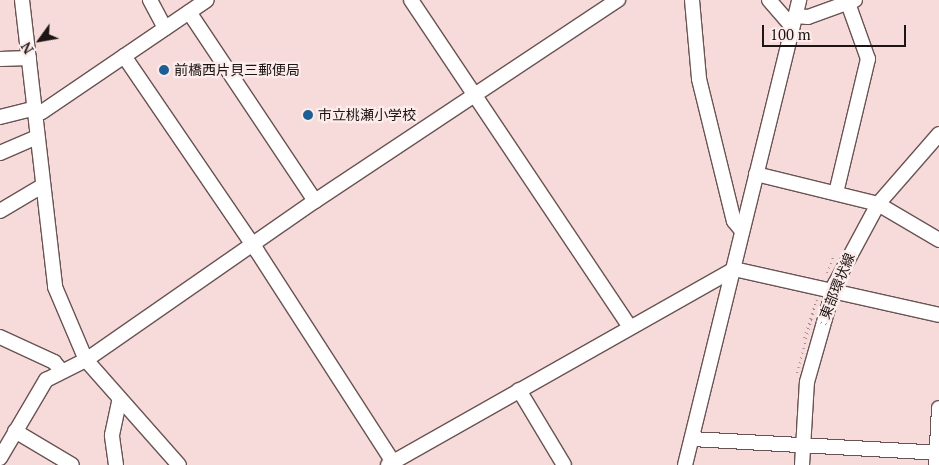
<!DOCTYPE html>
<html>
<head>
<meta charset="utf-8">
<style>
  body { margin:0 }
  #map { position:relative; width:939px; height:465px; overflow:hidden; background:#f7dbdb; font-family:"PT Serif","Noto Sans JP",serif }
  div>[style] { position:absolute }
  .path>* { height:2px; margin-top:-1px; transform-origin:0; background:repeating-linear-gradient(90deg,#a18c8c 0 1px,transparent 0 5px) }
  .roads { filter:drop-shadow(1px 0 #6a5353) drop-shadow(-1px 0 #6a5353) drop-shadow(0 1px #6a5353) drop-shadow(0 -1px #6a5353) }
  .minor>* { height:14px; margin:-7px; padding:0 7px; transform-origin:7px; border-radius:7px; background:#fff }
  .path-bridge>* { height:2px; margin-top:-1px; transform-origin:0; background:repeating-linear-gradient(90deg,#a18c8c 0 1px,transparent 0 5px) }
  .dots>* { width:14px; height:14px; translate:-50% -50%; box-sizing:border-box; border:2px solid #fceceb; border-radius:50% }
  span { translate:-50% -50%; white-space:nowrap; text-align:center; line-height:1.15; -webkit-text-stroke:4.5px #fceceb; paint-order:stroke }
  .poi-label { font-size:14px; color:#1d1414 }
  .left { translate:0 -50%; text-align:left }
  .street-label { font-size:14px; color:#1d1414 }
  .north { position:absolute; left:15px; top:15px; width:50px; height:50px; -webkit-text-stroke:4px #fceceb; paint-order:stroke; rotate:238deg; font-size:14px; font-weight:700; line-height:20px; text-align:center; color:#1d1414 }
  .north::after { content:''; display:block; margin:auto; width:18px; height:22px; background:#1d1414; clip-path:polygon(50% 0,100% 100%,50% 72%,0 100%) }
  .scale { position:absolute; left:762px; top:25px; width:144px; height:22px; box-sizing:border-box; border:2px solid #1d1414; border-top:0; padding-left:6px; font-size:15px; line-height:18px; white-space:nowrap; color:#1d1414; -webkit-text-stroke:4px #fceceb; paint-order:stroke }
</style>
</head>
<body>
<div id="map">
  <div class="path">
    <i style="left:827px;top:273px;width:19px;rotate:-69deg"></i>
    <i style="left:804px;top:338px;width:40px;rotate:-72deg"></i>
    <i style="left:797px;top:373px;width:77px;rotate:-74.9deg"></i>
  </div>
  <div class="roads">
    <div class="minor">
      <i style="left:22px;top:0;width:289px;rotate:83.4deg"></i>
      <i style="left:55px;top:287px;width:79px;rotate:67deg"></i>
      <i style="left:86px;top:360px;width:140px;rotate:48.5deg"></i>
      <i style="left:150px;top:0;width:32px;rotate:62deg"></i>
      <i style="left:411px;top:0;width:392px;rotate:56.2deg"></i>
      <i style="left:692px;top:0;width:79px;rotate:84.9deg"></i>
      <i style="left:699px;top:79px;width:146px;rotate:76.2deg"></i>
      <i style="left:734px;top:221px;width:13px;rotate:51deg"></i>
      <i style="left:769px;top:0;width:35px;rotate:49deg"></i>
      <i style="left:189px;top:12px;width:227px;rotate:56.3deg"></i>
      <i style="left:795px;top:16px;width:13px;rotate:4deg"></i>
      <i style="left:808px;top:17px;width:50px;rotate:-19.9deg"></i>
      <i style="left:124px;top:56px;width:236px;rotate:55.7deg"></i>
      <i style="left:257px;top:251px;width:251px;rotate:57.2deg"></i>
      <i style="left:0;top:59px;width:29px;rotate:-2deg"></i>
      <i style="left:0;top:117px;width:33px;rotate:-14deg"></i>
      <i style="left:32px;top:109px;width:10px;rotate:17deg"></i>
      <i style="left:42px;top:112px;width:199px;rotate:-34.2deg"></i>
      <i style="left:0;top:153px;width:40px;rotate:-23.4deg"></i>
      <i style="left:756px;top:174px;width:126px;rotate:13.8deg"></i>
      <i style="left:878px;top:204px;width:71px;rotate:30.5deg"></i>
      <i style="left:836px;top:193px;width:138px;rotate:-76.6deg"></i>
      <i style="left:868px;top:59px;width:59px;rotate:-109.7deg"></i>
      <i style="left:0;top:211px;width:49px;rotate:-30.8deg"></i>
      <i style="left:0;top:337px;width:60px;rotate:24.8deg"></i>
      <i style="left:54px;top:362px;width:11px;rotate:49deg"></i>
      <i style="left:519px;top:390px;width:87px;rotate:59deg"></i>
      <i style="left:15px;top:431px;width:66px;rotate:30.8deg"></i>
      <i style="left:692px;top:439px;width:247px;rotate:3.2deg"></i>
      <i style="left:0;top:458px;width:91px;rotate:-59.5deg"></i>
      <i style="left:46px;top:380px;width:45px;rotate:-26.6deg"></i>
      <i style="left:86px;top:360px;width:279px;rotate:-34.8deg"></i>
      <i style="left:315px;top:201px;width:364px;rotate:-33.6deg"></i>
      <i style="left:116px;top:465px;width:30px;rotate:-98deg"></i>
      <i style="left:112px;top:435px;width:35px;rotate:-78deg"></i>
      <i style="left:388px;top:465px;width:398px;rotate:-29.5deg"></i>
      <i style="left:734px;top:269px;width:210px;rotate:12.6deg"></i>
      <i style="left:685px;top:465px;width:479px;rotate:-76.2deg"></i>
      <i style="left:802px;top:465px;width:83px;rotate:-86.6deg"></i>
      <i style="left:807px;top:382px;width:102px;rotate:-74.1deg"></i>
      <i style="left:835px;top:284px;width:91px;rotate:-61.7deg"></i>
      <i style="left:878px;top:204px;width:93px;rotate:-48.9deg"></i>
      <i style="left:936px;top:465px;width:57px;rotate:-87deg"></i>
    </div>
  </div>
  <div class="path-bridge">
    <i style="left:811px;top:320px;width:23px;rotate:15deg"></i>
  </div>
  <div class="dots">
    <i style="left:164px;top:70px;background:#1d5e94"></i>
    <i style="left:308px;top:115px;background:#1d5e94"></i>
  </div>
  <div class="poi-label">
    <span class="left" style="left:174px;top:70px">前橋西片貝三郵便局</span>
    <span class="left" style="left:318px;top:115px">市立桃瀬小学校</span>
  </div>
  <div class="street-label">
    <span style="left:837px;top:286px;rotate:-68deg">東部環状線</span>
  </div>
  <div class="north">N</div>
  <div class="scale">100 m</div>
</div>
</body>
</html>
